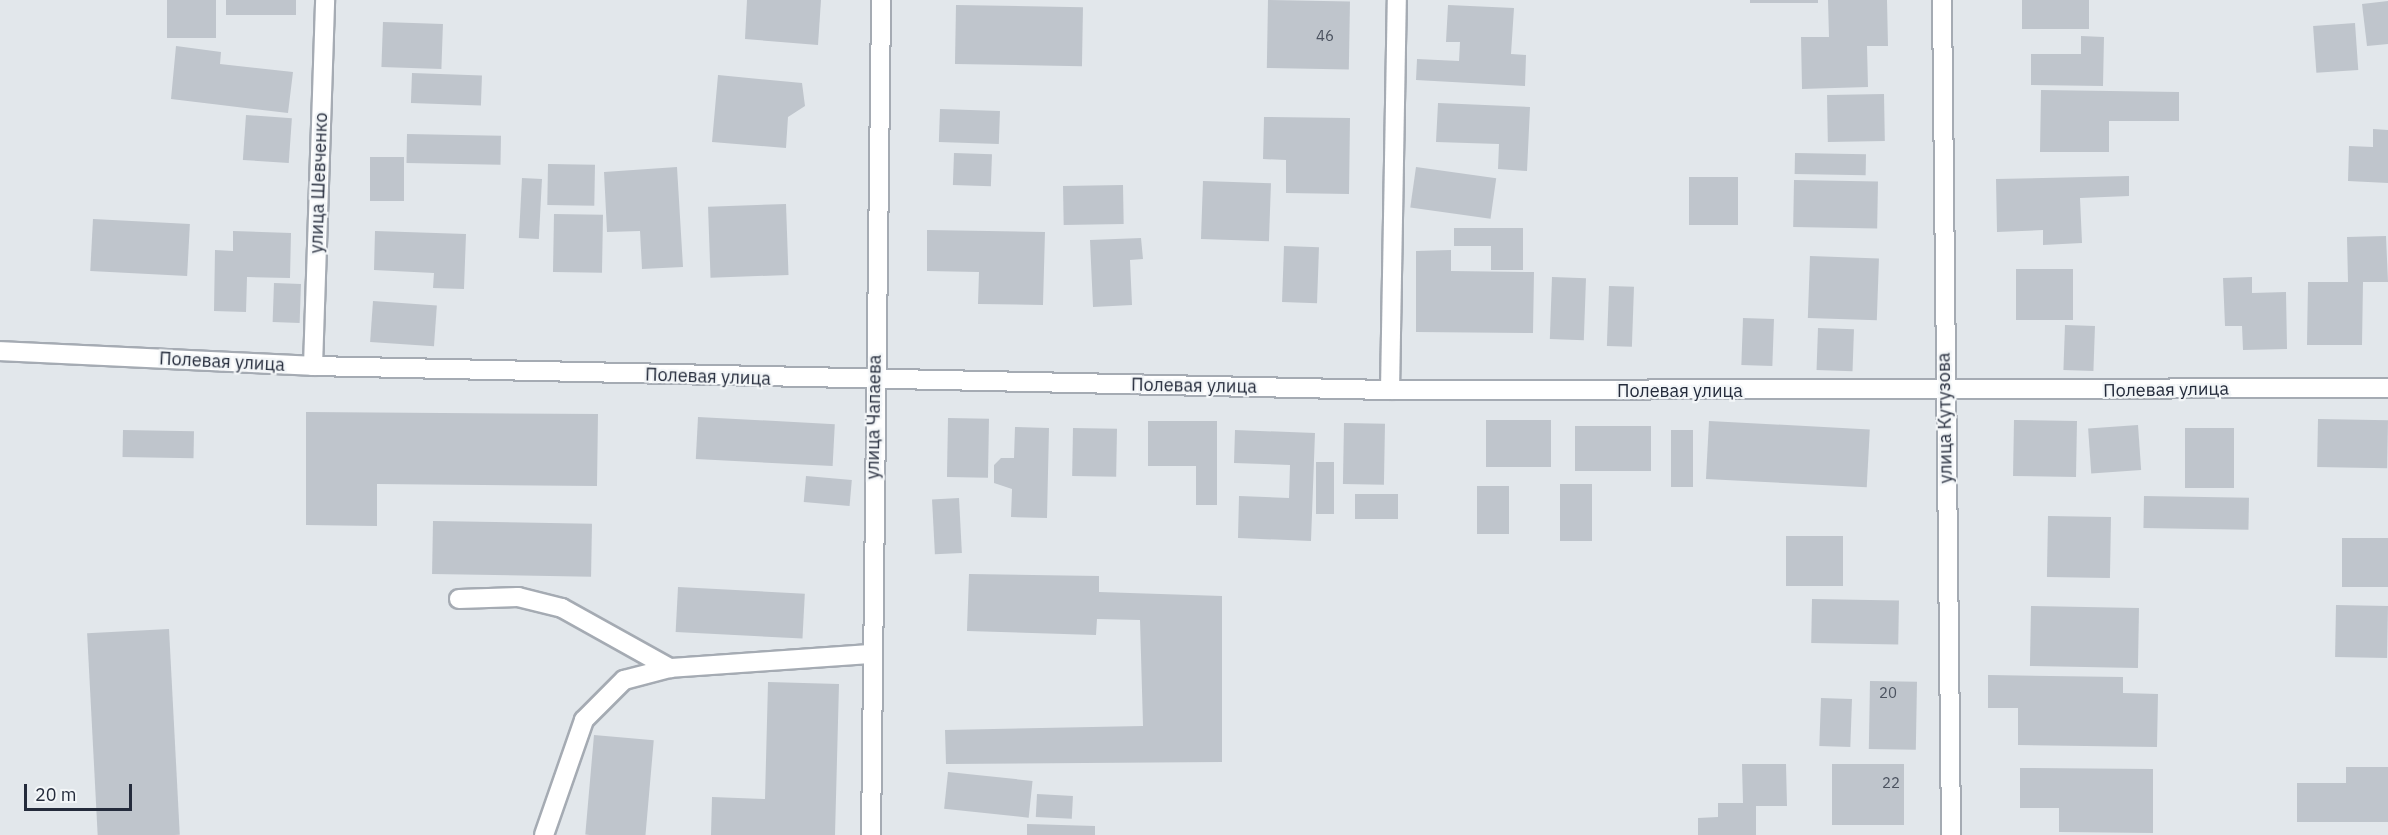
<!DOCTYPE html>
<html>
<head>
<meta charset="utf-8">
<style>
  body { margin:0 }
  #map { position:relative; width:2388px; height:835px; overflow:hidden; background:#e2e7eb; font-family:"IBM Plex Sans",sans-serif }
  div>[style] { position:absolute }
  .building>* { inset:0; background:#bfc5cc; transform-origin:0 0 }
  .roads { filter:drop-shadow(2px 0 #a5abb3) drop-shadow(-2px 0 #a5abb3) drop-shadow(0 2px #a5abb3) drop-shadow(0 -2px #a5abb3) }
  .street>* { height:18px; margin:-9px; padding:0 9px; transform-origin:9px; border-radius:9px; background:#fff }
  .secondary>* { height:18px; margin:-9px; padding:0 9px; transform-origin:9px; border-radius:9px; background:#fff }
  span { translate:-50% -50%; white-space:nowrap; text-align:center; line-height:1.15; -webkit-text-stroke:4.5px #f3f6f8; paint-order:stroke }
  .number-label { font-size:15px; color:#4b525f }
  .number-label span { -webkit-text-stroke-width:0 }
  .street-label { font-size:18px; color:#242b3b }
  .scale { position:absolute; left:24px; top:784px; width:108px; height:27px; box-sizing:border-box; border:3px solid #242b3b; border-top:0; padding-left:8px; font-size:18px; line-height:21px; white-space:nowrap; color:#242b3b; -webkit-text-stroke:4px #f3f6f8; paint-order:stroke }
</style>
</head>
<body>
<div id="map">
  <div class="building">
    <i style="left:167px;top:0;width:49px;height:38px"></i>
    <i style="left:226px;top:0;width:70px;height:15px"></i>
    <i style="clip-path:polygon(747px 0,821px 0,818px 45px,745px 39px)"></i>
    <i style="left:1268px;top:0;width:82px;height:68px;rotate:1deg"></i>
    <i style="left:1750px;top:0;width:68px;height:3px"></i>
    <i style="clip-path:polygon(1828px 0,1887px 0,1888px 46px,1867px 46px,1868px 87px,1802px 89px,1801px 37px,1829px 37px)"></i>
    <i style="left:2022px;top:0;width:67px;height:29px"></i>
    <i style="clip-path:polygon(2388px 1px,2388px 44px,2367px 46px,2362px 4px)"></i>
    <i style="left:956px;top:5px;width:127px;height:59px;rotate:1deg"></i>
    <i style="clip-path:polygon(1448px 5px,1514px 8px,1511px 54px,1526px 55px,1525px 86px,1416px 80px,1417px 59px,1459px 61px,1460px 42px,1446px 42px)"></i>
    <i style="left:383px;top:22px;width:60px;height:45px;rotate:2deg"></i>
    <i style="left:2355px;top:23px;width:47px;height:42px;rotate:86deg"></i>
    <i style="clip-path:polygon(2081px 36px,2104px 37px,2103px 86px,2031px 85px,2031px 54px,2081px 54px)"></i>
    <i style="clip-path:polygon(176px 46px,221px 52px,220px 64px,293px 72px,288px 113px,171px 99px)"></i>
    <i style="left:412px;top:73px;width:70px;height:30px;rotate:2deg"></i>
    <i style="clip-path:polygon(718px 75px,802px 83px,805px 106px,788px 117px,786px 148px,712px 142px)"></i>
    <i style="clip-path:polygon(2041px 90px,2179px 92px,2179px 121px,2109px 121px,2109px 152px,2040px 152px)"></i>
    <i style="left:1884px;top:94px;width:47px;height:57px;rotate:89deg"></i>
    <i style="clip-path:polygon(1438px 103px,1530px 107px,1527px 171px,1498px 169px,1499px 144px,1436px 142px)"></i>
    <i style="left:940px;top:109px;width:60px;height:33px;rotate:2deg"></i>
    <i style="left:246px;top:115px;width:46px;height:45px;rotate:4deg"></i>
    <i style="clip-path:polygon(1264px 117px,1350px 118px,1349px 194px,1286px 193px,1286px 160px,1263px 159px)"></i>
    <i style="clip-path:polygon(2373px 129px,2388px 130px,2388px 183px,2348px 181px,2349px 146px,2373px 147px)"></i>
    <i style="left:407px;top:134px;width:94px;height:29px;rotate:1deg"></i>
    <i style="left:954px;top:153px;width:38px;height:32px;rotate:2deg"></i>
    <i style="left:1795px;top:153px;width:71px;height:21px;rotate:1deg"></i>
    <i style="left:370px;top:157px;width:34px;height:44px"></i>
    <i style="left:548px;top:164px;width:47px;height:41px;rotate:1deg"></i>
    <i style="clip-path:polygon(677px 167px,683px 267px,642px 269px,640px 231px,607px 232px,604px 172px)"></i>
    <i style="left:1416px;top:167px;width:81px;height:41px;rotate:8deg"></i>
    <i style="clip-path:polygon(2129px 176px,2129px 196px,2080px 198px,2082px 243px,2043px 245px,2043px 230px,1997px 232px,1996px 179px)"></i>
    <i style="left:1689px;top:177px;width:49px;height:48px"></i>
    <i style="left:522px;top:178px;width:20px;height:60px;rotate:3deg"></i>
    <i style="left:1794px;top:180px;width:84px;height:47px;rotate:1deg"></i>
    <i style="left:1203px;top:181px;width:68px;height:58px;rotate:2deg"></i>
    <i style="left:1123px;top:185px;width:39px;height:60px;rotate:89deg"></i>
    <i style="left:786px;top:204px;width:71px;height:78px;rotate:88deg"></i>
    <i style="left:554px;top:214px;width:49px;height:58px;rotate:1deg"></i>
    <i style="left:93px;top:219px;width:97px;height:52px;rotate:3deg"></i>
    <i style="clip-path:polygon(1454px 228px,1523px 228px,1523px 270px,1491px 270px,1491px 246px,1454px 246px)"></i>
    <i style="clip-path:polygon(927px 230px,1045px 232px,1043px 305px,978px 304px,979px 272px,927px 271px)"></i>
    <i style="clip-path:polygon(233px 231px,291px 233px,290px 278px,247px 277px,246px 312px,214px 311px,215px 250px,233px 251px)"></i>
    <i style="clip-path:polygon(375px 231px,466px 234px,464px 289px,433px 288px,434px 273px,374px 270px)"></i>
    <i style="clip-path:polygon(2386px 236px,2388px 282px,2363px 282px,2362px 345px,2307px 345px,2308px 282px,2348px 282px,2347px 237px)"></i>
    <i style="clip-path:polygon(1141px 238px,1143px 259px,1130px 260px,1132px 305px,1093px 307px,1090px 240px)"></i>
    <i style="left:1284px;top:246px;width:35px;height:56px;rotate:2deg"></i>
    <i style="clip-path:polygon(1451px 250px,1451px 271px,1534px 272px,1533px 333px,1416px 332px,1416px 251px)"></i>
    <i style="left:1810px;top:256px;width:69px;height:62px;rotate:2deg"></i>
    <i style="left:2016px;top:269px;width:57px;height:51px"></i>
    <i style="left:1552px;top:277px;width:34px;height:62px;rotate:2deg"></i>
    <i style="clip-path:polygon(2252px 277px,2252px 293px,2286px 292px,2287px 349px,2243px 350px,2242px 326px,2225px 326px,2223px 278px)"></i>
    <i style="left:274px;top:283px;width:27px;height:39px;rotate:2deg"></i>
    <i style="left:1609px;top:286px;width:25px;height:60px;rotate:2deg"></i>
    <i style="left:373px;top:301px;width:64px;height:41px;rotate:4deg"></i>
    <i style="left:1743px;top:318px;width:31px;height:47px;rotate:2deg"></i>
    <i style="left:2065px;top:325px;width:30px;height:45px;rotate:2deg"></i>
    <i style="left:1818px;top:328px;width:36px;height:42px;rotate:2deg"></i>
    <i style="clip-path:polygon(306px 412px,598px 414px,597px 486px,377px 484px,377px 526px,306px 525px)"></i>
    <i style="left:698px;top:417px;width:137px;height:42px;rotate:3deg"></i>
    <i style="left:948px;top:418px;width:41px;height:59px;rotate:1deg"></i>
    <i style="left:2318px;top:419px;width:70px;height:48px;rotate:1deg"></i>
    <i style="left:1486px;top:420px;width:65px;height:47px"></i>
    <i style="left:2014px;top:420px;width:63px;height:56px;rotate:1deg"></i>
    <i style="clip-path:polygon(1148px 421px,1217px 421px,1217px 505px,1196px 505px,1196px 466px,1148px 466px)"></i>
    <i style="left:1709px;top:421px;width:161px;height:58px;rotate:3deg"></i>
    <i style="left:1344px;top:423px;width:41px;height:61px;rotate:1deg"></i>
    <i style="left:2138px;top:425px;width:45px;height:50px;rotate:86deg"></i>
    <i style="left:1575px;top:426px;width:76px;height:45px"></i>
    <i style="clip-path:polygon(1015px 427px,1049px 428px,1047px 518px,1011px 517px,1012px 489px,994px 483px,994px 465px,1001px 458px,1014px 458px)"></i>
    <i style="left:1073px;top:428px;width:44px;height:48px;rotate:1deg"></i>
    <i style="left:2185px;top:428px;width:49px;height:60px"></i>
    <i style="left:123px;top:430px;width:71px;height:27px;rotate:1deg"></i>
    <i style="clip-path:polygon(1235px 430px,1315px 433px,1311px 541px,1238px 538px,1239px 496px,1289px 498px,1290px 465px,1234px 463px)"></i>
    <i style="left:1671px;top:430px;width:22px;height:57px"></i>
    <i style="left:1316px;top:462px;width:18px;height:52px"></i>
    <i style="left:806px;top:476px;width:46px;height:26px;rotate:5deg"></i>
    <i style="left:1560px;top:484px;width:32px;height:57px"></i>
    <i style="left:1477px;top:486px;width:32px;height:48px"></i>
    <i style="left:1355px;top:494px;width:43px;height:25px"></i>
    <i style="left:2144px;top:496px;width:105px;height:32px;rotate:1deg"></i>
    <i style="left:959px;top:498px;width:55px;height:27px;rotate:87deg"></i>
    <i style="left:2048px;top:516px;width:63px;height:61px;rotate:1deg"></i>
    <i style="left:433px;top:521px;width:159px;height:53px;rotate:1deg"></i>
    <i style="left:1786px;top:536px;width:57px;height:50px"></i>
    <i style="left:2342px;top:538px;width:46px;height:49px"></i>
    <i style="clip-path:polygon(969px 574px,1099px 576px,1099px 592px,1222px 596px,1222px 762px,946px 764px,945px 730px,1143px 726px,1140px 620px,1097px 619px,1096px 635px,967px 631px)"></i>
    <i style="left:678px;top:587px;width:127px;height:45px;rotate:3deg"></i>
    <i style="left:1812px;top:599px;width:87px;height:44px;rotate:1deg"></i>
    <i style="left:2336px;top:605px;width:52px;height:52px;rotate:1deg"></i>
    <i style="left:2031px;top:606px;width:108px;height:60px;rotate:1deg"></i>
    <i style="left:169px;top:629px;width:206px;height:82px;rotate:87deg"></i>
    <i style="clip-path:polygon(1988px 675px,2123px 677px,2123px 693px,2158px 694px,2157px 747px,2018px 745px,2018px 708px,1988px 708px)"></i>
    <i style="left:1870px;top:681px;width:47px;height:68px;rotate:1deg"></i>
    <i style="clip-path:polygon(768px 682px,839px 684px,835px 835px,711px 835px,712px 797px,765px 799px)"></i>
    <i style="left:1821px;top:698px;width:31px;height:48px;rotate:2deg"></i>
    <i style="left:594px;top:735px;width:60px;height:100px;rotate:5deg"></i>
    <i style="clip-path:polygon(1742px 764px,1786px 764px,1787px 806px,1756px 806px,1756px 835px,1698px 835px,1698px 818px,1718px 817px,1718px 803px,1743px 803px)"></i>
    <i style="left:1832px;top:764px;width:72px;height:61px"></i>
    <i style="clip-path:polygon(2346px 767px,2388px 767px,2388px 822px,2297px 822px,2297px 783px,2346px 783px)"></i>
    <i style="clip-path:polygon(2020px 768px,2153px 769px,2153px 833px,2059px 832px,2059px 808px,2020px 808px)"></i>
    <i style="left:948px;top:772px;width:85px;height:37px;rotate:6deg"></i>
    <i style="left:1037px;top:794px;width:36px;height:23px;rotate:3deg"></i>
    <i style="clip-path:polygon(1027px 824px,1095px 826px,1095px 835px,1027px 835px)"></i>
  </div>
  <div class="roads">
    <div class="street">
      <i style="left:1942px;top:0;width:835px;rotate:89.38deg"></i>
      <i style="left:0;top:351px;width:313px;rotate:2.7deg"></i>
      <i style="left:313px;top:366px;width:1077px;rotate:1.28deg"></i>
      <i style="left:1390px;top:390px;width:998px;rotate:-0.11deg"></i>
      <i style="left:313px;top:366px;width:366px;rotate:-88.1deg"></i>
      <i style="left:1390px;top:390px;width:390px;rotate:-89deg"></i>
      <i style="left:459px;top:599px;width:59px;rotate:-1.9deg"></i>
      <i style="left:518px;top:597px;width:45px;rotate:14deg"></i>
      <i style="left:562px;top:608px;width:124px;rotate:29.1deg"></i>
      <i style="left:544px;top:835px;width:122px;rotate:-70.8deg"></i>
      <i style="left:584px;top:720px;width:57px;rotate:-45deg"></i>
      <i style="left:624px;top:680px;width:48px;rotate:-14.6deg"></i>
      <i style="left:670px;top:668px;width:202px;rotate:-4deg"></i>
    </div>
    <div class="secondary">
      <i style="left:871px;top:835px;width:835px;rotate:-89.31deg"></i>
    </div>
  </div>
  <div class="number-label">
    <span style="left:1325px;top:36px">46</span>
    <span style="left:1888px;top:693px">20</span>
    <span style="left:1891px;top:783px">22</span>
  </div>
  <div class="street-label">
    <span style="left:319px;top:183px;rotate:-88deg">улица Шевченко</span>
    <span style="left:222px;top:362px;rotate:3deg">Полевая улица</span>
    <span style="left:708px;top:377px;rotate:2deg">Полевая улица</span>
    <span style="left:1194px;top:386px;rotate:1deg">Полевая улица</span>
    <span style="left:2166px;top:390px;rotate:-1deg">Полевая улица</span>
    <span style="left:1680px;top:391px">Полевая улица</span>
    <span style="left:874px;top:417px;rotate:-89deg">улица Чапаева</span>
    <span style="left:1945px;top:418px;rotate:-91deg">улица Кутузова</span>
  </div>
  <div class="scale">20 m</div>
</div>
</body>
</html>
